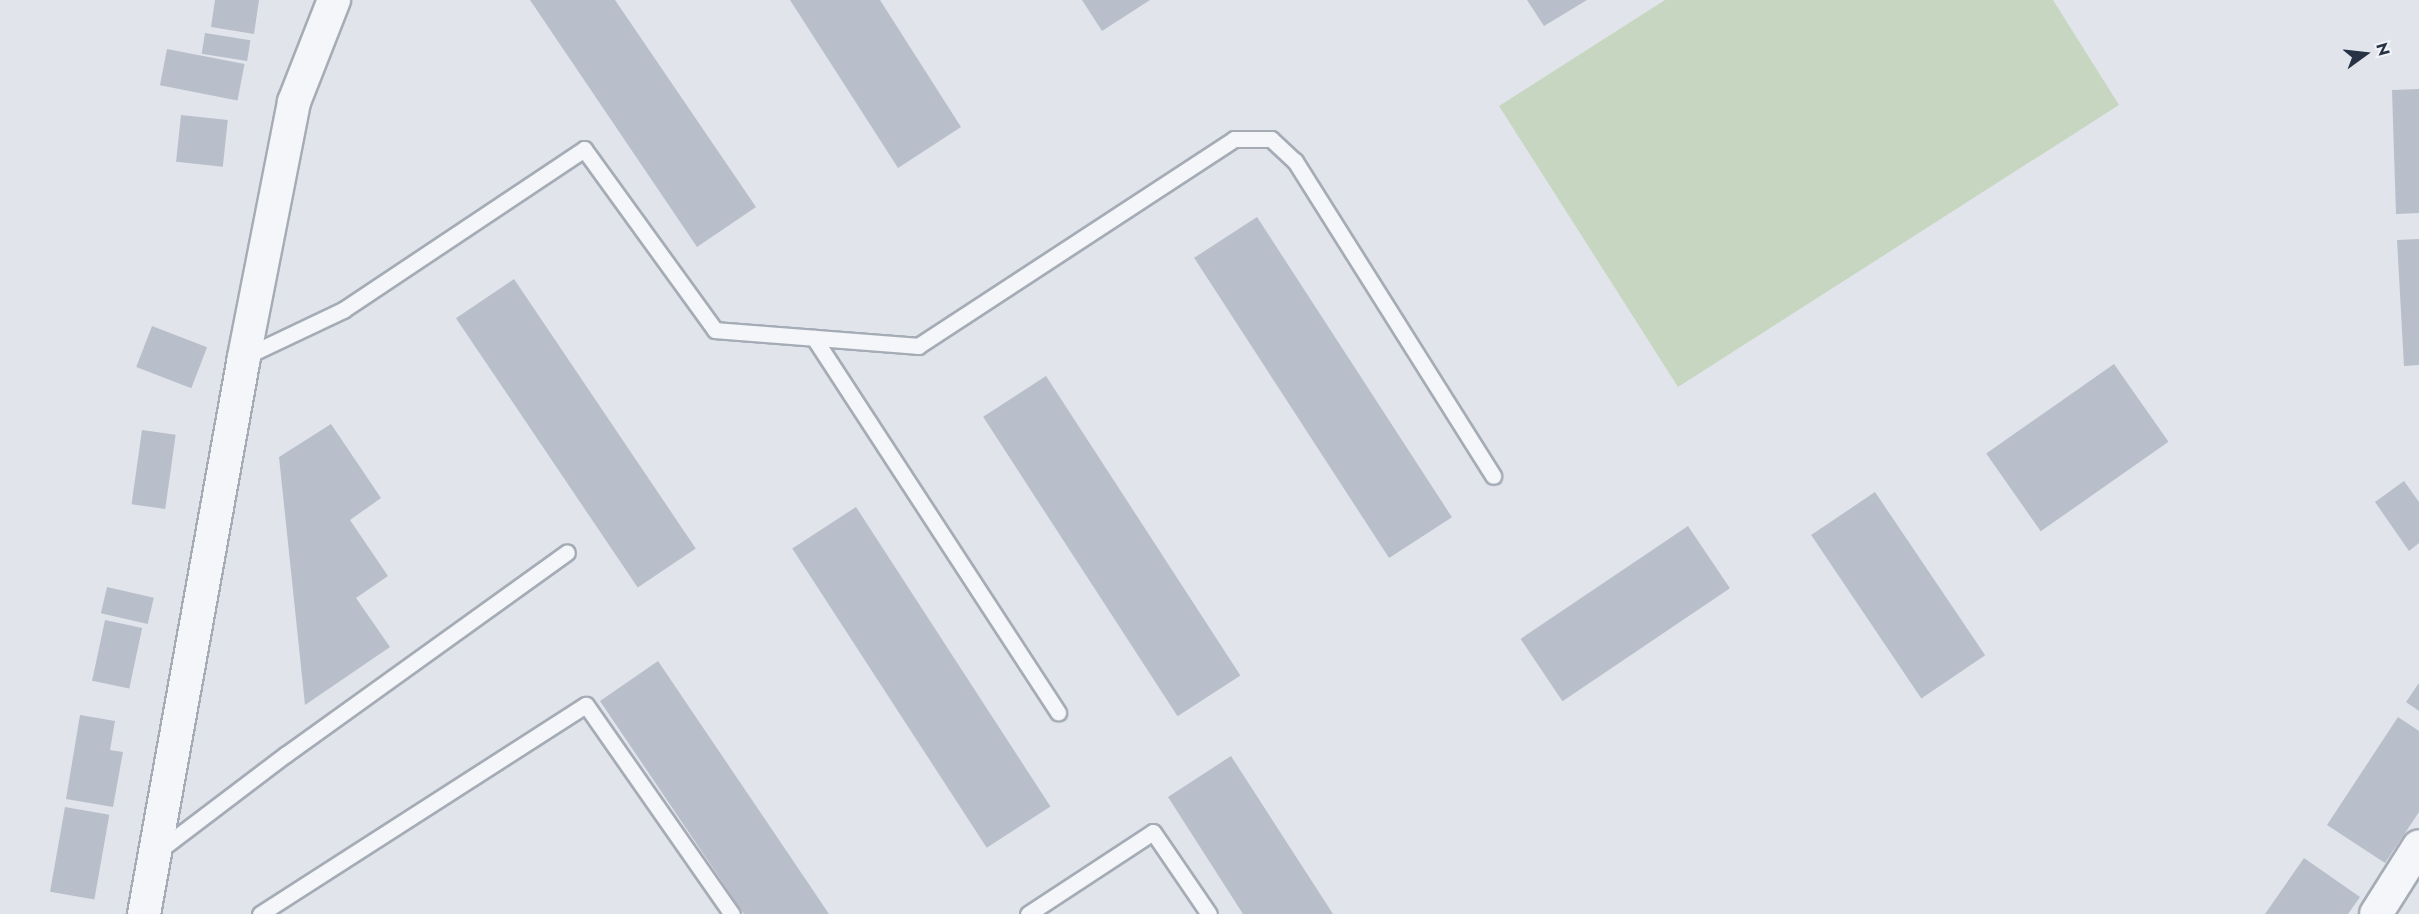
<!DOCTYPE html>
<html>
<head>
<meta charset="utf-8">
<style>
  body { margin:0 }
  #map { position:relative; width:2419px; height:914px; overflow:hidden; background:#e1e5eb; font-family:Jost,sans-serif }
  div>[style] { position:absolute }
  .green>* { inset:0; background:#c7d6c1 }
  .building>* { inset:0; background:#b8beca; transform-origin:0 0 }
  .roads { filter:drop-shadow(2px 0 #a5acb6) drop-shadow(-2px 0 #a5acb6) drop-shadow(0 2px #a5acb6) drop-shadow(0 -2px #a5acb6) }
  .service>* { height:15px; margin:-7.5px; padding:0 7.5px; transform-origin:7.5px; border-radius:7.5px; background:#f5f6f9 }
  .minor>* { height:32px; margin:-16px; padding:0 16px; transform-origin:16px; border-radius:16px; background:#f5f6f9 }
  span { translate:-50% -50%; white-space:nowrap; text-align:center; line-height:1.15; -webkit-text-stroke:5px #f1f4f8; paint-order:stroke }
  .north { position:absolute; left:2335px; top:24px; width:60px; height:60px; -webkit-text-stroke:4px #f1f4f8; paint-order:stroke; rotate:75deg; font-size:16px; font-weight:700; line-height:24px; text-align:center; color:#273245 }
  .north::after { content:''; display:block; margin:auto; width:21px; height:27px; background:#273245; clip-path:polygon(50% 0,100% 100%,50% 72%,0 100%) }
</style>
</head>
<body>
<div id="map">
  <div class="green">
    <i style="clip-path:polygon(1665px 0,2053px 0,2119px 105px,1678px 387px,1499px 106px)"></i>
  </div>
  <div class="building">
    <i style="clip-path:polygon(215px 0,259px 0,254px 34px,211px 27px)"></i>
    <i style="clip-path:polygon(530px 0,615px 0,756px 207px,697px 247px)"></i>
    <i style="clip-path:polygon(790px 0,880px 0,961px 127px,898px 168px)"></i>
    <i style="clip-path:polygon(1082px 0,1150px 0,1102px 31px)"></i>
    <i style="clip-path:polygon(1527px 0,1587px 0,1544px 26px)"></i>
    <i style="left:205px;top:33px;width:46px;height:21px;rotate:9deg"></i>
    <i style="left:167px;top:49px;width:79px;height:37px;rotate:11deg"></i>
    <i style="clip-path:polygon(2419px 89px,2419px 213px,2396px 214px,2392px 90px)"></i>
    <i style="left:181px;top:115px;width:47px;height:47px;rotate:6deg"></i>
    <i style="left:1257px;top:217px;width:358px;height:75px;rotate:57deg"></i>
    <i style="clip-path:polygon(2419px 239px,2419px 365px,2404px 366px,2397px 240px)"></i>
    <i style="left:514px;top:279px;width:325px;height:70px;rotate:56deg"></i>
    <i style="left:152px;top:326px;width:59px;height:44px;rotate:21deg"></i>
    <i style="left:2114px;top:364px;width:95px;height:156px;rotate:55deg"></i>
    <i style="left:1046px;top:376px;width:357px;height:75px;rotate:57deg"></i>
    <i style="clip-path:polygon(331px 424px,381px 498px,350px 520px,388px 576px,356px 598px,390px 647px,305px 705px,279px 457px)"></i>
    <i style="left:142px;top:430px;width:34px;height:75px;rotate:8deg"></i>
    <i style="clip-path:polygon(2404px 481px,2419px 502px,2419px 543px,2409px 551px,2375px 502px)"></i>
    <i style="left:1875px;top:492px;width:197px;height:77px;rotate:56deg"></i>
    <i style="left:856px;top:507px;width:357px;height:76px;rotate:57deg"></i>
    <i style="left:1688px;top:526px;width:75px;height:202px;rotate:56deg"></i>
    <i style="left:107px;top:587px;width:48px;height:27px;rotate:13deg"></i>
    <i style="left:105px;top:620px;width:38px;height:62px;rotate:12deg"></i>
    <i style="clip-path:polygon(658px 661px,829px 914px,744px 914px,600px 701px)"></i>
    <i style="clip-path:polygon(2419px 683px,2419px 711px,2406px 702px)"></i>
    <i style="clip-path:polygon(80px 715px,115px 721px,110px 750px,123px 752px,113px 807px,66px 799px)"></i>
    <i style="clip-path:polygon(2398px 717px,2419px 731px,2419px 812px,2385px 863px,2327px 825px)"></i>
    <i style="clip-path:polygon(1231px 756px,1333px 914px,1243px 914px,1168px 797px)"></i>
    <i style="left:65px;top:807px;width:45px;height:86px;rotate:10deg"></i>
    <i style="clip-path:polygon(2304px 858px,2360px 897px,2348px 914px,2265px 914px)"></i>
  </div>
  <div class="roads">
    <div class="service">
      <i style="left:814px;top:338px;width:447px;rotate:56.9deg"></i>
      <i style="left:244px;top:357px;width:110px;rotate:-25.4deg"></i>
      <i style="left:343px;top:310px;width:290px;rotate:-33.7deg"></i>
      <i style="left:584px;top:149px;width:223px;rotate:54.1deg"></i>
      <i style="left:715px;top:330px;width:204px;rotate:4.5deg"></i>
      <i style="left:918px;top:346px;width:378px;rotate:-33.2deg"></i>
      <i style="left:1234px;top:139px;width:37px"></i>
      <i style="left:1271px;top:139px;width:33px;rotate:43deg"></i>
      <i style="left:1295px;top:161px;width:372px;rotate:57.8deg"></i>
      <i style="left:157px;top:852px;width:161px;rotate:-37.2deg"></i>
      <i style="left:285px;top:755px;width:347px;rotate:-35.7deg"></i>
      <i style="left:260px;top:914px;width:387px;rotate:-32.7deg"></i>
      <i style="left:586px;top:705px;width:255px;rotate:55.1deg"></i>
      <i style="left:1028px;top:914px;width:149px;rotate:-33.3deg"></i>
      <i style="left:1153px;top:832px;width:99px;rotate:55.7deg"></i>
    </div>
    <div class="minor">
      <i style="left:144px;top:914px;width:566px;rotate:-79.82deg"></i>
      <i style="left:244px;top:357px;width:260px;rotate:-78.9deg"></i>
      <i style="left:294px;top:102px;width:110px;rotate:-68.6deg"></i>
      <i style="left:2376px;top:914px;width:80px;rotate:-57.7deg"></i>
    </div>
  </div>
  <div class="north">N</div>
</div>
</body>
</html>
